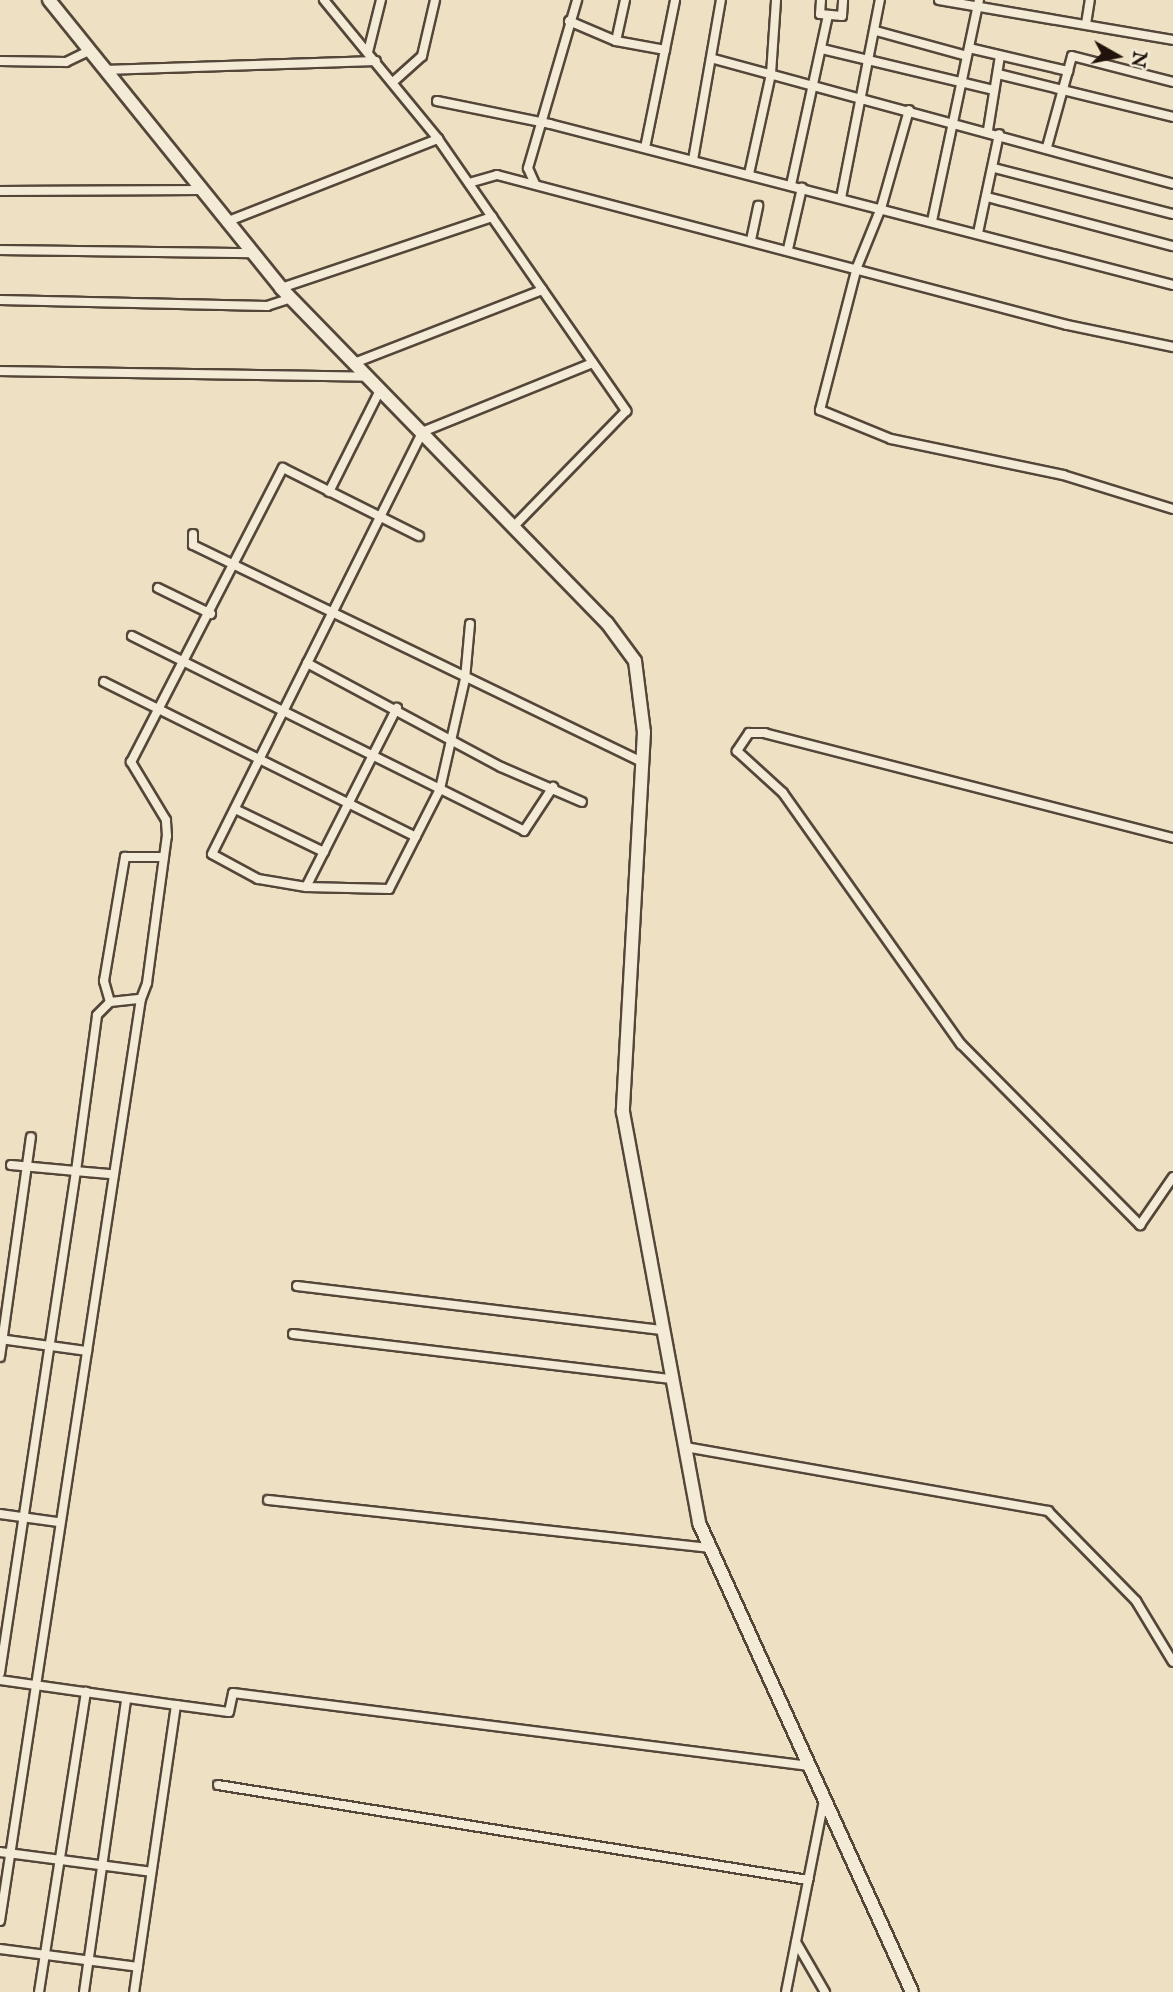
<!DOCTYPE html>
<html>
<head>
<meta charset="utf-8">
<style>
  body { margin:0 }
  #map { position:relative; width:1173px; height:1992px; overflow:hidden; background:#eee0c2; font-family:"IM FELL English",serif }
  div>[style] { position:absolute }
  .roads { filter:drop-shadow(2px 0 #544639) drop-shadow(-2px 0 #544639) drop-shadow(0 2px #544639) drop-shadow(0 -2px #544639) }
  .minor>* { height:8px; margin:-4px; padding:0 4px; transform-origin:4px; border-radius:4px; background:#f4ebd7 }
  .secondary>* { height:12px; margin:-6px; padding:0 6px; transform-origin:6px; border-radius:6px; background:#f4ebd7 }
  span { translate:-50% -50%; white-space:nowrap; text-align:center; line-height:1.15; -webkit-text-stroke:7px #f4ebd7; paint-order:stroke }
  .north { position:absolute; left:1082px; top:21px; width:70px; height:70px; -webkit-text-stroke:5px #f4ebd7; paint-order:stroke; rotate:99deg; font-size:19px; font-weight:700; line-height:28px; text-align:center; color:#21120b }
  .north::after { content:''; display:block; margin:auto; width:24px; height:32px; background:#21120b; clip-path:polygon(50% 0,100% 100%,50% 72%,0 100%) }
</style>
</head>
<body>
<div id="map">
  <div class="roads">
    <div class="minor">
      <i style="left:324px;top:0;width:180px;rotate:50.6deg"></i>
      <i style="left:438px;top:139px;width:331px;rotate:55.3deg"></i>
      <i style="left:626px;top:411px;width:162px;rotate:134.2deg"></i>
      <i style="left:821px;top:0;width:14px;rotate:94deg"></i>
      <i style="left:820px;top:14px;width:22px;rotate:5deg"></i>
      <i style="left:842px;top:16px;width:16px;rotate:-86deg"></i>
      <i style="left:939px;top:0;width:237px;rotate:9.7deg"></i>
      <i style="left:569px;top:21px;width:51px;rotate:23.1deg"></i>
      <i style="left:616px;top:41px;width:50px;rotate:10.4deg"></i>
      <i style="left:1086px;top:24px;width:24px;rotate:-81deg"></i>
      <i style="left:876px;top:31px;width:94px;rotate:15.4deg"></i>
      <i style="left:616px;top:41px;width:42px;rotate:-77.6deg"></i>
      <i style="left:969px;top:48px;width:102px;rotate:13.1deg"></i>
      <i style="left:822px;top:49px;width:177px;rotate:13.4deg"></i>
      <i style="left:368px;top:52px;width:54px;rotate:-76deg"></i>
      <i style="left:714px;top:59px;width:476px;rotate:15.2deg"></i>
      <i style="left:0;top:61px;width:66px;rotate:0.9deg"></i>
      <i style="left:66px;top:62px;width:25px;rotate:-26deg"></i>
      <i style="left:104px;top:70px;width:272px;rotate:-1.9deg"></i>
      <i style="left:998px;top:74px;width:180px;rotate:13.8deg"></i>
      <i style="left:393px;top:82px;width:39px;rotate:-42deg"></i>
      <i style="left:422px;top:56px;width:57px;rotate:-76.9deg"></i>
      <i style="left:437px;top:101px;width:115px;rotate:11.5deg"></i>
      <i style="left:550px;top:124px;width:643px;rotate:14.49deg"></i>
      <i style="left:909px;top:110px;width:102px;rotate:105.9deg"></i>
      <i style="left:881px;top:208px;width:64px;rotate:112.1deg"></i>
      <i style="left:857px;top:267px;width:148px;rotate:104.5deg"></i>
      <i style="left:820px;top:410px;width:77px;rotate:22.2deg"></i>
      <i style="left:891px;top:439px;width:176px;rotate:11.8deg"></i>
      <i style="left:1063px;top:475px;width:115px;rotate:17.2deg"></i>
      <i style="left:988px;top:130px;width:75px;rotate:-80.8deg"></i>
      <i style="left:1047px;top:147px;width:94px;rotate:-74.6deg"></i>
      <i style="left:1072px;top:56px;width:104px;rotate:14.4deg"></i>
      <i style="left:645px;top:148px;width:151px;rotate:-78.5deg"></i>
      <i style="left:693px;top:160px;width:162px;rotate:-80.1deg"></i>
      <i style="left:994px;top:168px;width:185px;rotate:14.4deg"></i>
      <i style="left:749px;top:174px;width:102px;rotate:-77.6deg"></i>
      <i style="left:771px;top:74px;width:74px;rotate:-86.1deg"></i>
      <i style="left:469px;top:183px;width:29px;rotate:-16deg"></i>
      <i style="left:497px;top:175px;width:589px;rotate:14.74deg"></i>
      <i style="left:1067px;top:325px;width:108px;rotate:11.7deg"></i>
      <i style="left:535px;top:184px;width:17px;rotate:-114deg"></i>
      <i style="left:528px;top:168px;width:175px;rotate:-73.7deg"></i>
      <i style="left:791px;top:185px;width:173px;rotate:-77.7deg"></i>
      <i style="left:0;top:191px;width:199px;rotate:-0.3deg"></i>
      <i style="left:987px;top:197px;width:192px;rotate:14.8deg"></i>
      <i style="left:841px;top:198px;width:202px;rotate:-78.9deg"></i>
      <i style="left:932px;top:221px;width:226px;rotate:-78deg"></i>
      <i style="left:226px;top:222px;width:228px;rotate:-21.4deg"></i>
      <i style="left:978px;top:233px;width:101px;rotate:-78deg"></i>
      <i style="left:751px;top:240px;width:35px;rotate:-78deg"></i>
      <i style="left:788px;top:249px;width:63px;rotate:-77.1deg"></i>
      <i style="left:0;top:250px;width:252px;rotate:0.7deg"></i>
      <i style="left:281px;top:288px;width:223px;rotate:-18.6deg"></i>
      <i style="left:0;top:300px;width:267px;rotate:1.3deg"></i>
      <i style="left:267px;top:306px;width:25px;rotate:-18deg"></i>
      <i style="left:354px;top:363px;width:202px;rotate:-21.2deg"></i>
      <i style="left:0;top:371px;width:368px;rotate:0.9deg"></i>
      <i style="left:329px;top:492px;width:114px;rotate:-63.4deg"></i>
      <i style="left:193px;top:534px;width:11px;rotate:90deg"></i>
      <i style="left:193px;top:545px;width:499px;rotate:25.8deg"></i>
      <i style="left:158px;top:588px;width:59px;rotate:26.1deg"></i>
      <i style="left:470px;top:624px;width:55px;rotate:95.2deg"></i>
      <i style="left:465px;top:679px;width:113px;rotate:102.8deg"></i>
      <i style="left:440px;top:789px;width:112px;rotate:117deg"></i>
      <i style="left:389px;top:889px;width:83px;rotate:-178.6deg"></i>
      <i style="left:306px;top:887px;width:49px;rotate:-170.5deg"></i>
      <i style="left:258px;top:879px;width:52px;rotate:-151.5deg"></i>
      <i style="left:212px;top:854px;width:471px;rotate:-63.5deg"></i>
      <i style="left:422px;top:432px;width:184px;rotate:-22deg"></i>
      <i style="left:132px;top:636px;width:438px;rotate:26.4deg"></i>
      <i style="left:524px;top:831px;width:53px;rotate:-56.6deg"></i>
      <i style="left:307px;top:663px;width:220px;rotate:28.2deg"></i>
      <i style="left:501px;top:767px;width:88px;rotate:23.4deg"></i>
      <i style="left:104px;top:682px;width:348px;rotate:26.4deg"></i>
      <i style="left:235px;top:809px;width:99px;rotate:25.8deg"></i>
      <i style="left:1173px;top:838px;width:421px;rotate:-165.6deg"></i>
      <i style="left:765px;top:733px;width:16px;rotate:180deg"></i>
      <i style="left:749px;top:733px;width:22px;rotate:124deg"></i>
      <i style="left:737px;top:751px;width:62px;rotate:42.4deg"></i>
      <i style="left:783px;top:793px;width:308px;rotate:54.7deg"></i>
      <i style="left:961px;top:1044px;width:255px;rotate:45.3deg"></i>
      <i style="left:1140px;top:1225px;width:58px;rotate:-55.5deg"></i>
      <i style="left:306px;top:887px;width:201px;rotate:-63.1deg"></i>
      <i style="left:110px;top:1002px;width:22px;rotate:-106deg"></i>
      <i style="left:104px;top:981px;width:126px;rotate:-80.4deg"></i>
      <i style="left:125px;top:857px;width:39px"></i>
      <i style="left:11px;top:1165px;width:65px;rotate:5.3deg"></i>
      <i style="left:76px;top:1171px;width:157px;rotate:-82.3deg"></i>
      <i style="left:97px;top:1015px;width:18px;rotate:-45deg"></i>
      <i style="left:110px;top:1002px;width:31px;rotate:-6deg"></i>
      <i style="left:141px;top:999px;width:17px;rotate:-69deg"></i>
      <i style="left:147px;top:983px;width:148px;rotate:-82.3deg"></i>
      <i style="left:167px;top:836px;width:16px;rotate:-94deg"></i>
      <i style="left:166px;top:820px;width:68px;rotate:-121.1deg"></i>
      <i style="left:131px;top:762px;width:331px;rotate:-62.7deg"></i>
      <i style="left:283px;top:468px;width:152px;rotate:26.6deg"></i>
      <i style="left:297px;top:1286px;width:369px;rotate:6.9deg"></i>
      <i style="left:293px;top:1334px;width:383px;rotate:6.8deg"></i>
      <i style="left:0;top:1339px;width:88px;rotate:7.9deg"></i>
      <i style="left:0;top:1357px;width:222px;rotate:-82deg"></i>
      <i style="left:685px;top:1447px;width:369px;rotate:10deg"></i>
      <i style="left:1048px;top:1511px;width:126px;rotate:45.6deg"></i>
      <i style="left:1136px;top:1601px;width:71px;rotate:58.8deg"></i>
      <i style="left:268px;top:1500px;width:444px;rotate:6.2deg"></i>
      <i style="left:0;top:1514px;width:59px;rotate:7.9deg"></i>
      <i style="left:0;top:1673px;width:508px;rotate:-81.39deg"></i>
      <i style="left:76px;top:1171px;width:38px;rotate:5deg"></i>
      <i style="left:0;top:1680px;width:178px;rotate:8.1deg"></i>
      <i style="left:176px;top:1705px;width:290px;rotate:98.3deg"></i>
      <i style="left:176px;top:1705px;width:53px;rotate:7.5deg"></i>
      <i style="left:229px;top:1712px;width:19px;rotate:-78deg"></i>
      <i style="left:233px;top:1693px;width:581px;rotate:7.22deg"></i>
      <i style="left:218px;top:1785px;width:598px;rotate:9.15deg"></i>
      <i style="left:0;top:1852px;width:152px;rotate:7.5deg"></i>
      <i style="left:0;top:1921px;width:933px;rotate:-81.31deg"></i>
      <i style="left:796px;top:1942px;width:58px;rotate:59.9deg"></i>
      <i style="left:0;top:1949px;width:139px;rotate:7.4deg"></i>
      <i style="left:39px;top:1992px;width:304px;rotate:-81.1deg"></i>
      <i style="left:84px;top:1992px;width:296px;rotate:-81.8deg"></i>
      <i style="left:786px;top:1992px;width:196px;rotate:-78.8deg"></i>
    </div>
    <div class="secondary">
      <i style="left:49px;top:0;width:370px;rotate:51.1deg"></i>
      <i style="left:281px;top:288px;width:467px;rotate:45.8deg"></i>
      <i style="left:607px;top:623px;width:47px;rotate:53.6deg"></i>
      <i style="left:635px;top:661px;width:72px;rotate:82.8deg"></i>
      <i style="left:644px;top:732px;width:381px;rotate:93.2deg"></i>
      <i style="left:623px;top:1112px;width:418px;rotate:79.5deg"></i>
      <i style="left:699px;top:1523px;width:515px;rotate:65.57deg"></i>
    </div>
  </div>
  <div class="north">N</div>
</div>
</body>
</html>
